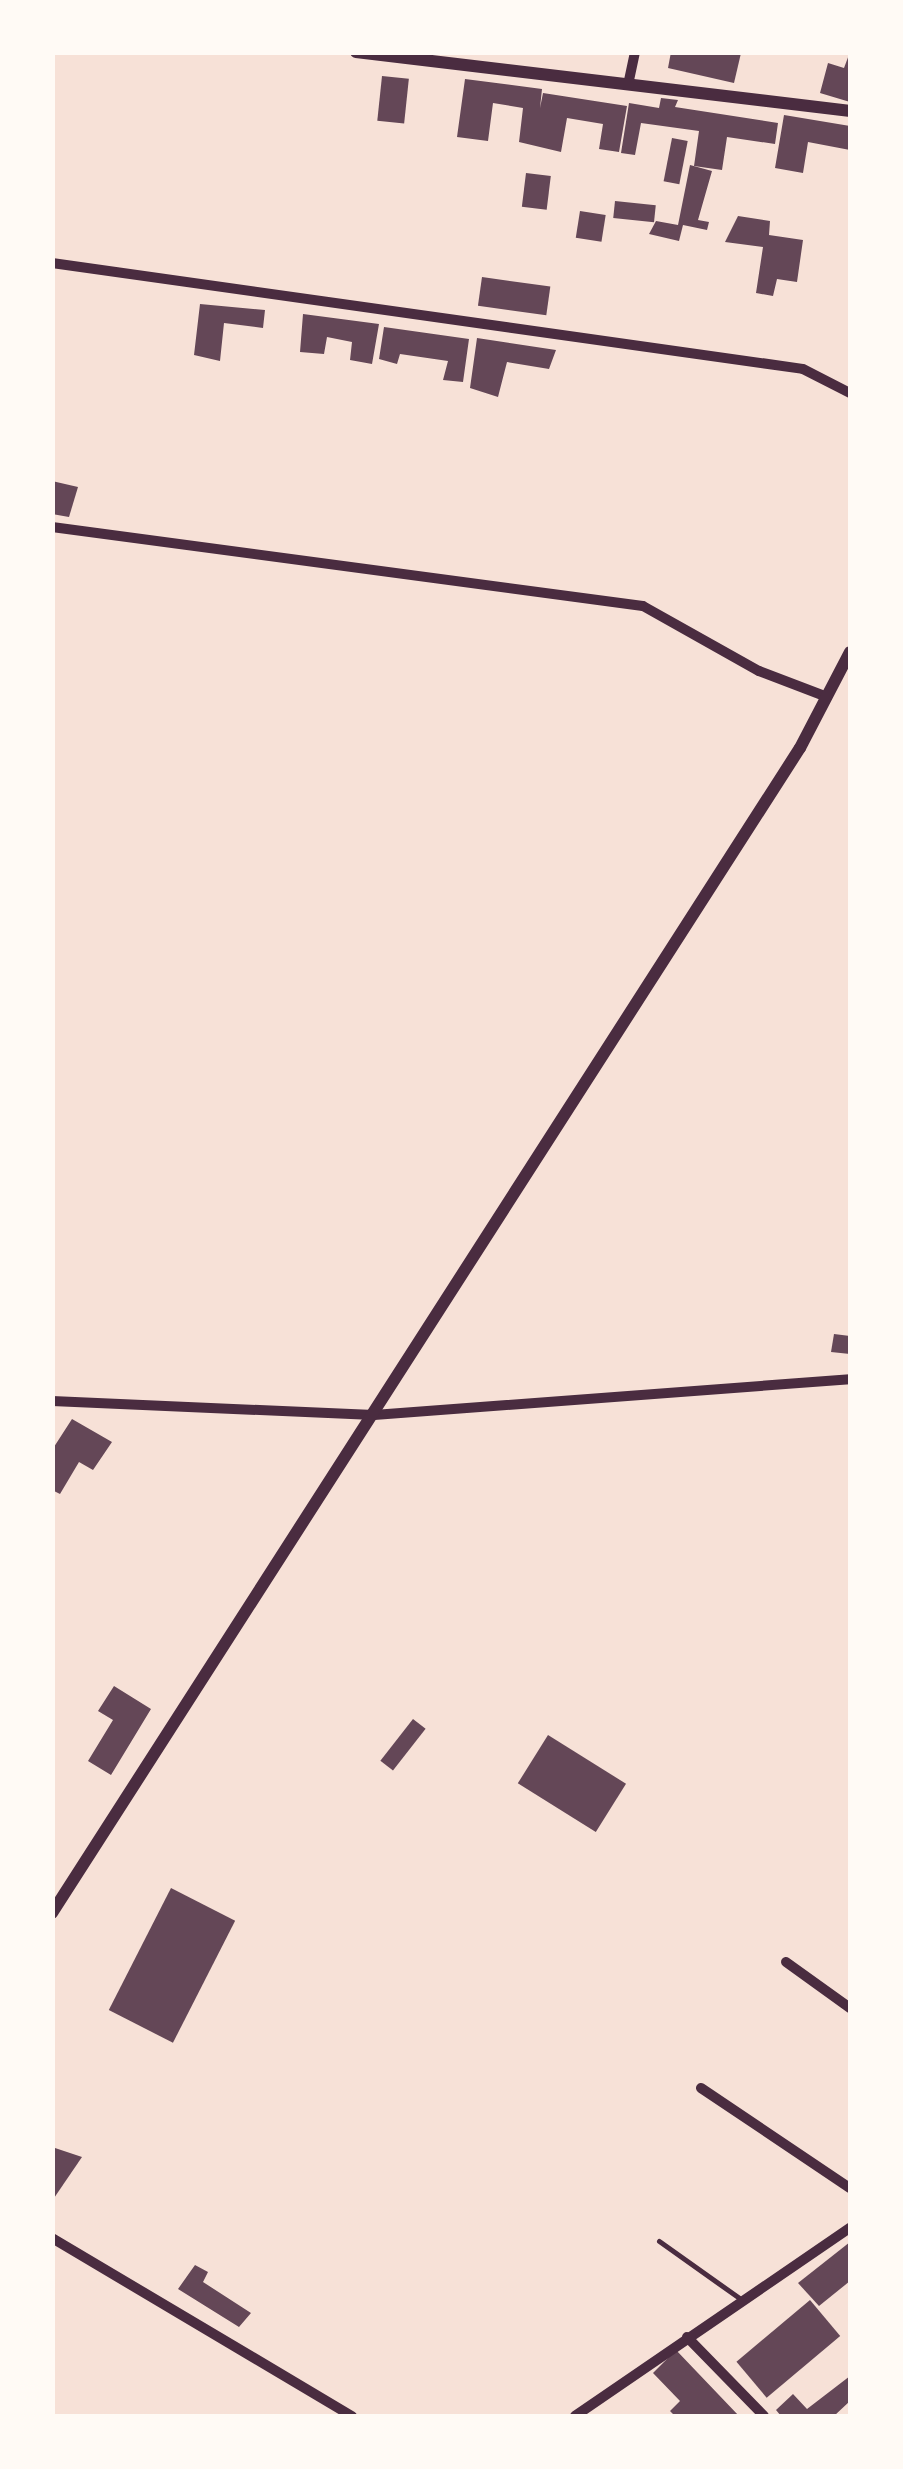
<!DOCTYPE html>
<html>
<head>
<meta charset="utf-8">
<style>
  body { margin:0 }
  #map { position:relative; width:903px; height:2469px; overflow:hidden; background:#f7e1d7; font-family:Helvetica,sans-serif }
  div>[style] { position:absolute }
  .building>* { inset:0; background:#644757; transform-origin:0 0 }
  .service>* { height:5px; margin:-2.5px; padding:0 2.5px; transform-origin:2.5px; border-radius:2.5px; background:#4a2c40 }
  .minor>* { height:10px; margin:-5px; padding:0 5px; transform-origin:5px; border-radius:5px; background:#4a2c40 }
  .tertiary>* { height:12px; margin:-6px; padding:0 6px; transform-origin:6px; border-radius:6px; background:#4a2c40 }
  span { translate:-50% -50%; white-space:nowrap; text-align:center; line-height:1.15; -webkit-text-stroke:8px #fffaf5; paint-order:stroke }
  .frame { position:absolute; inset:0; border:55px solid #fffaf5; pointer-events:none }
</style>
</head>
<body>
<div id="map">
  <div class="building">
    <i style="clip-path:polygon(671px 52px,741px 53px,734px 83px,668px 68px)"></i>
    <i style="clip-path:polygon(850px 52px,850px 102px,820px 93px,828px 63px,844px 68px)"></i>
    <i style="left:382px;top:76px;width:27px;height:45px;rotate:6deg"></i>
    <i style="clip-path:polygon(465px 79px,542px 89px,540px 108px,543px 93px,627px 106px,619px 152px,599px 149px,603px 124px,567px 118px,561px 152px,519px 142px,523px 108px,493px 103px,488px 141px,457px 137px)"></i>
    <i style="clip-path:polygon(661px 98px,678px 100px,675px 107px,778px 123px,775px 144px,727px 137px,722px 170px,694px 166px,699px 131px,641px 123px,635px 155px,621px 153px,629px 103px,659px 108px)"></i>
    <i style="clip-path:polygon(784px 115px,850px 126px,850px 150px,808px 142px,803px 173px,775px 168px)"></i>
    <i style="left:672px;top:138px;width:16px;height:44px;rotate:11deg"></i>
    <i style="clip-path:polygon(690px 165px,712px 171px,698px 220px,709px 222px,707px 230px,683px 225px,679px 241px,649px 234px,656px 221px,678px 225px)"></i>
    <i style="left:526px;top:173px;width:25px;height:34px;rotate:7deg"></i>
    <i style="left:615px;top:201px;width:41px;height:17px;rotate:6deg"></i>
    <i style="left:580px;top:211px;width:26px;height:27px;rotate:9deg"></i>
    <i style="clip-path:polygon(738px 216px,770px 221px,769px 235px,803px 240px,797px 282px,777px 279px,773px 296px,756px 293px,763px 247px,725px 242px)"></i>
    <i style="left:482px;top:277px;width:69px;height:29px;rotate:8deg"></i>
    <i style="clip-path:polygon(200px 304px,265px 310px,263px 328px,224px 323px,220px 361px,194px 355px)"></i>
    <i style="clip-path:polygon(303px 314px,379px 324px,372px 364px,350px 360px,352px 342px,327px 337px,324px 354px,300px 352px)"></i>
    <i style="clip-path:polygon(384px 327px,469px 339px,463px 382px,443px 380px,448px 361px,400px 354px,397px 364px,379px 359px)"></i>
    <i style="clip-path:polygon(477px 338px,556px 350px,549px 369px,507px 362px,498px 397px,470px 388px)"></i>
    <i style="clip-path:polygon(52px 481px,78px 487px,69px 517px,52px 514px)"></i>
    <i style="clip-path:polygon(834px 1334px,850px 1336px,850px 1354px,831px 1352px)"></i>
    <i style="clip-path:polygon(72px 1419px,112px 1442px,93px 1470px,79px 1462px,60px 1494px,52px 1490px,52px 1450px)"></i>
    <i style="clip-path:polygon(114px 1686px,151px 1709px,111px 1775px,88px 1761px,113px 1720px,98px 1711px)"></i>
    <i style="left:413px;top:1719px;width:16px;height:53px;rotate:38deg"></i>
    <i style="left:548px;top:1735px;width:92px;height:57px;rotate:32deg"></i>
    <i style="left:171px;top:1888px;width:72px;height:137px;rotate:27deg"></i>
    <i style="clip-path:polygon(52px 2147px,82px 2157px,52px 2201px)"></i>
    <i style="clip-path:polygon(850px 2242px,850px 2281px,819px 2306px,798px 2283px)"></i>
    <i style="clip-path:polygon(195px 2265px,208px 2272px,203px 2282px,251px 2313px,239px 2327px,178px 2289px)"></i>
    <i style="left:810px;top:2300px;width:47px;height:96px;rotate:50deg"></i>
    <i style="clip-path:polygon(676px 2350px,739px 2416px,675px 2416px,670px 2411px,680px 2401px,653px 2373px)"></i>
    <i style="clip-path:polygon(850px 2376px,850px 2401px,834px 2416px,781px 2416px,776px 2410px,793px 2394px,807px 2409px)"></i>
  </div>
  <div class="service">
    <i style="left:659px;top:2241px;width:102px;rotate:35.4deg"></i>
  </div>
  <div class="minor">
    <i style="left:628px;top:85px;width:34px;rotate:-78deg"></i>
    <i style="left:52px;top:263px;width:758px;rotate:8.03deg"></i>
    <i style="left:803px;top:369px;width:53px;rotate:27.1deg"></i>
    <i style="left:52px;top:527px;width:596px;rotate:7.61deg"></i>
    <i style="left:643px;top:606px;width:133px;rotate:29.3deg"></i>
    <i style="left:759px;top:671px;width:73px;rotate:20.9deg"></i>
    <i style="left:52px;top:1401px;width:322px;rotate:2.5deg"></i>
    <i style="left:374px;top:1415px;width:477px;rotate:-4.3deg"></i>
    <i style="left:786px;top:1962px;width:79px;rotate:35.7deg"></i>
    <i style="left:701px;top:2088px;width:179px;rotate:33.9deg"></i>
    <i style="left:52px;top:2238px;width:349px;rotate:30.7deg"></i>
    <i style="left:687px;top:2337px;width:110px;rotate:45.7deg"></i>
    <i style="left:575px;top:2416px;width:333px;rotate:-34.4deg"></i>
  </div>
  <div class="tertiary">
    <i style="left:356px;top:52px;width:498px;rotate:6.8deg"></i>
    <i style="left:52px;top:1913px;width:1384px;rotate:-57.3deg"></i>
    <i style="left:800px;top:748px;width:108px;rotate:-62.5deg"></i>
  </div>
  <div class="frame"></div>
</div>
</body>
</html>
